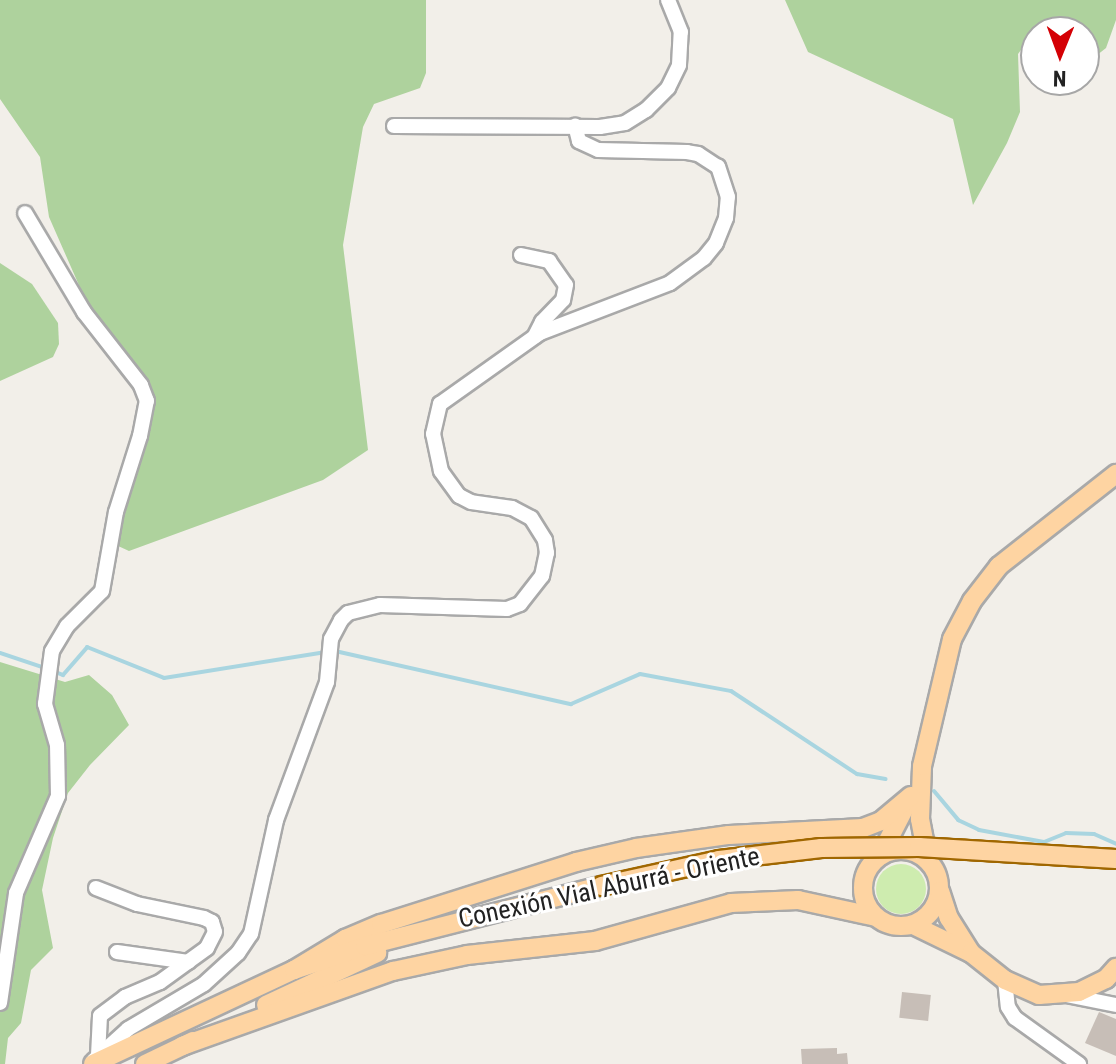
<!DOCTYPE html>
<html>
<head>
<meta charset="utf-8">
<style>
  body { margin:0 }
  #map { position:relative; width:1116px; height:1064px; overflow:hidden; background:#f2efe9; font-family:"Roboto Condensed",sans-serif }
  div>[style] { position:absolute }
  .grass>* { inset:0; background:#ceecaf }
  .round { border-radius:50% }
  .forest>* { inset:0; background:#aed29d }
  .stream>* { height:4px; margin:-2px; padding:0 2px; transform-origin:2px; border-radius:2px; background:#a9d5e0 }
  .building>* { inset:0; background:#c7beb7; transform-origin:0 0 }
  .roads { filter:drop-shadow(2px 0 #a9a9a9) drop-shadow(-2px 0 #a9a9a9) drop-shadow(0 2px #a9a9a9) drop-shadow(0 -2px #a9a9a9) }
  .minor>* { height:14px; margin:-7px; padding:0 7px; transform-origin:7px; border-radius:7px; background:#fff }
  .major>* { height:18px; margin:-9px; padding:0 9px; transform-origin:9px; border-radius:9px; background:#fed4a2 }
  .major>.ring { margin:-9px; padding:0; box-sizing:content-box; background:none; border:18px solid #fed4a2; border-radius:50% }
  .bridges { filter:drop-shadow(2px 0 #a06700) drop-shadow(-2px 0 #a06700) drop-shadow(0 2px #a06700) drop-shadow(0 -2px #a06700) }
  .major-bridge>* { height:18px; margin:-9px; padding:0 9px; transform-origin:9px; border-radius:9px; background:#fed4a2 }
  span { translate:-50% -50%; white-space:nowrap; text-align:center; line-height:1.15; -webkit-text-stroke:6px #fff; paint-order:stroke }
  .street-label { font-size:26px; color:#222 }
  .north { position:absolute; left:1020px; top:16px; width:80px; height:80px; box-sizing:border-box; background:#fff; border:2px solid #a7a7a7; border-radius:50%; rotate:181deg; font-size:22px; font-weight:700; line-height:32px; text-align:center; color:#222 }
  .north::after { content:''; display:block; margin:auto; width:28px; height:36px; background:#d40005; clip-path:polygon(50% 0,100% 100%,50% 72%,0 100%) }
</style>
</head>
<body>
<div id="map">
  <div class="grass">
    <i class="round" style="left:876px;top:864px;width:50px;height:50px"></i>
  </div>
  <div class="forest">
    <i style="clip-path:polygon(0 0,426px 0,426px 73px,420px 88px,374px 104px,363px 127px,343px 245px,368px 450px,323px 480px,129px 551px,116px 545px,117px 529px,151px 422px,152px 397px,89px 308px,49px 217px,40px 157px,0 99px)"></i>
    <i style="clip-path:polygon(785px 0,1116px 0,1116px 20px,1106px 48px,1087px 63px,1084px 64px,1084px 32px,1036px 32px,1036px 47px,1023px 47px,1018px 54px,1020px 112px,1007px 143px,973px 205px,953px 119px,808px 52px)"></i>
    <i style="clip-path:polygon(0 263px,32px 284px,58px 323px,59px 344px,53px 357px,0 381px)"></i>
    <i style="clip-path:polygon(0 662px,65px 682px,89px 675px,112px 695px,129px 725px,90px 765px,68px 793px,53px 838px,42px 890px,53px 948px,31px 970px,21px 1023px,8px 1038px,5px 1064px,0 1064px)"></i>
  </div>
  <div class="stream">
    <i style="left:335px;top:651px;width:242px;rotate:12.7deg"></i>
    <i style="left:571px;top:704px;width:75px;rotate:-23.5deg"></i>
    <i style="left:640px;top:674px;width:93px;rotate:10.6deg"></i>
    <i style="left:731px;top:691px;width:151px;rotate:33.4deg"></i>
    <i style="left:857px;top:774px;width:29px;rotate:10deg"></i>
    <i style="left:0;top:653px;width:47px;rotate:18.4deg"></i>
    <i style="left:53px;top:671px;width:11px;rotate:22deg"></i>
    <i style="left:63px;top:675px;width:37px;rotate:-49deg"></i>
    <i style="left:87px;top:647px;width:83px;rotate:21.9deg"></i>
    <i style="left:164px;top:678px;width:164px;rotate:-9.1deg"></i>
    <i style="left:934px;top:791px;width:38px;rotate:50deg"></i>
    <i style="left:958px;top:820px;width:23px;rotate:25deg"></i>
    <i style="left:979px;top:830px;width:66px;rotate:10.5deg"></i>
    <i style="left:1044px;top:842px;width:24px;rotate:-22deg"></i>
    <i style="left:1066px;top:833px;width:28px;rotate:2deg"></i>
    <i style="left:1094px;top:834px;width:24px;rotate:24deg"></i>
  </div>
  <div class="building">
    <i style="left:902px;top:992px;width:29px;height:26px;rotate:6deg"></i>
    <i style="clip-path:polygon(1099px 1012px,1116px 1019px,1116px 1056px,1085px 1043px)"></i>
    <i style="clip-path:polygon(837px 1048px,837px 1054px,847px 1053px,848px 1064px,802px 1064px,801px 1049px)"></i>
  </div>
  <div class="roads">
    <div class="minor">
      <i style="left:394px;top:126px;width:206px;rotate:0.3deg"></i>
      <i style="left:600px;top:127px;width:25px;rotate:-9deg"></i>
      <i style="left:625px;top:123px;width:25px;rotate:-32deg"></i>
      <i style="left:646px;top:110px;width:31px;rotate:-45deg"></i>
      <i style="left:668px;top:88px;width:25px;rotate:-64deg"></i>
      <i style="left:679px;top:65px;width:33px;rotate:-87deg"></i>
      <i style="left:681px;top:32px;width:35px;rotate:-112deg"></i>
      <i style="left:521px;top:255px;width:29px;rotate:12deg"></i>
      <i style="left:549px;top:261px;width:29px;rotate:55deg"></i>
      <i style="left:566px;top:285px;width:15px;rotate:101deg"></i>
      <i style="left:563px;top:300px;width:30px;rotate:134deg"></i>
      <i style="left:542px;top:322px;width:16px;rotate:117deg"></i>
      <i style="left:96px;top:888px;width:44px;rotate:21.3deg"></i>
      <i style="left:137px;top:904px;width:68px;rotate:11.8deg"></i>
      <i style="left:204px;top:918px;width:9px;rotate:27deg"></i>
      <i style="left:212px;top:922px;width:10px;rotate:73deg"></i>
      <i style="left:215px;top:932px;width:18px;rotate:117deg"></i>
      <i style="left:207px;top:948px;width:58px;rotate:144.1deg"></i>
      <i style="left:160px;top:982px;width:38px;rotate:157deg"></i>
      <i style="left:125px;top:997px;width:31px;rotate:143deg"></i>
      <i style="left:100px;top:1016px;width:40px;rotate:92.9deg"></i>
      <i style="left:117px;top:952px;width:72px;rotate:8deg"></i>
      <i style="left:1005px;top:980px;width:27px;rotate:84deg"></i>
      <i style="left:1008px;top:1007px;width:13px;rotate:58deg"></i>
      <i style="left:1015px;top:1018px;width:79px;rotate:35.7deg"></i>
      <i style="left:1066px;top:995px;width:51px;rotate:11.3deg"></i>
      <i style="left:0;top:1003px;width:111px;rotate:-81.7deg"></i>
      <i style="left:16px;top:893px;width:106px;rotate:-66.6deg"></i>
      <i style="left:58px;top:796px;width:51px;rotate:-91.1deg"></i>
      <i style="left:57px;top:745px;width:43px;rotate:-106.3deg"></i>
      <i style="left:45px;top:704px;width:53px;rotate:-82.5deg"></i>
      <i style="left:52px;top:651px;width:29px;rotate:-59deg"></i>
      <i style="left:67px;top:626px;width:49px;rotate:-45deg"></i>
      <i style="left:102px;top:591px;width:80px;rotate:-80deg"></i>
      <i style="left:116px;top:512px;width:80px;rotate:-72.5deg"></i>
      <i style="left:140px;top:436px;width:36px;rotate:-79deg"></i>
      <i style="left:147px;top:401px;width:17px;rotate:-111deg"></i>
      <i style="left:141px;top:385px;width:93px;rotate:-128deg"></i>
      <i style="left:84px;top:312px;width:115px;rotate:-120.8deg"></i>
      <i style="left:93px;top:1061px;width:47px;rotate:-42.4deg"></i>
      <i style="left:128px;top:1029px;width:88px;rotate:-30.6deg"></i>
      <i style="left:204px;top:984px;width:46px;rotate:-42.4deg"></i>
      <i style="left:238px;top:953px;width:23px;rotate:-56deg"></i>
      <i style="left:251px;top:934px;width:117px;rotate:-77.6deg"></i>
      <i style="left:276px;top:820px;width:147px;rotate:-69.7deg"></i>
      <i style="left:327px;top:682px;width:43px;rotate:-84.7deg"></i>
      <i style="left:331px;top:639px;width:21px;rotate:-62deg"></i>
      <i style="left:341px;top:620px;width:10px;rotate:-45deg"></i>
      <i style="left:348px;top:613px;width:33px;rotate:-14deg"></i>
      <i style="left:380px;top:605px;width:127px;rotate:1.8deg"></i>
      <i style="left:507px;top:609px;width:14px;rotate:-21deg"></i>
      <i style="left:520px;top:604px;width:36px;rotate:-52deg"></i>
      <i style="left:542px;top:576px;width:24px;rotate:-78deg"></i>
      <i style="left:547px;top:553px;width:13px;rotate:-99deg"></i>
      <i style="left:545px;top:540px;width:26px;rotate:-122deg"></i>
      <i style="left:531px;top:518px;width:21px;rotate:-152deg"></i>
      <i style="left:512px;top:508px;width:41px;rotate:-171.7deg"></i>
      <i style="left:471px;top:502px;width:13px;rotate:-153deg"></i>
      <i style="left:459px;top:496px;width:31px;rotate:-126deg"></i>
      <i style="left:441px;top:471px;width:38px;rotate:-102deg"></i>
      <i style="left:433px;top:434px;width:31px;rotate:-77deg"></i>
      <i style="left:440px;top:404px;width:123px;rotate:-35.4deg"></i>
      <i style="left:540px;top:333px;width:139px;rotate:-21deg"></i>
      <i style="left:670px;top:283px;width:42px;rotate:-36.3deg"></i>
      <i style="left:704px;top:258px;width:19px;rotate:-51deg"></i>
      <i style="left:716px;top:243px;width:27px;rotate:-68deg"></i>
      <i style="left:726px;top:218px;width:21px;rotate:-85deg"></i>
      <i style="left:728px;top:197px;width:32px;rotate:-108deg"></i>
      <i style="left:718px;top:167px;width:24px;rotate:-147deg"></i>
      <i style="left:698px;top:154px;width:11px;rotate:-170deg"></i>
      <i style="left:687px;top:152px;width:89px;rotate:-178.7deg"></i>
      <i style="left:598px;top:150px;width:21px;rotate:-155deg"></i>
      <i style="left:579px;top:141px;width:16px;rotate:-104deg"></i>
    </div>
    <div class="major">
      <i class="ring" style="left:863px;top:850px;width:58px;height:58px"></i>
      <i style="left:880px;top:856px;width:65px;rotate:-62.7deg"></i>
      <i style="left:928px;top:861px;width:43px;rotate:-100.8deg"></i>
      <i style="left:920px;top:819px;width:53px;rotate:-87.8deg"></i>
      <i style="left:922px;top:766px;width:130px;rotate:-76.7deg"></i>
      <i style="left:952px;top:639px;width:43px;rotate:-62.2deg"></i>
      <i style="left:972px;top:601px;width:44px;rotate:-52.4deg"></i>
      <i style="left:999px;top:566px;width:149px;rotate:-38.2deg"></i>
      <i style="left:940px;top:891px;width:28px;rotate:72deg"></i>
      <i style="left:949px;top:918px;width:41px;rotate:57.8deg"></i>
      <i style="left:913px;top:925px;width:64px;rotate:25.8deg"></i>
      <i style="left:971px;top:953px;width:43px;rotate:38.5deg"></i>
      <i style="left:1005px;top:980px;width:37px;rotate:24deg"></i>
      <i style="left:1039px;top:995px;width:40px;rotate:-4.3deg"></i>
      <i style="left:1079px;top:992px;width:30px;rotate:-26deg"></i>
      <i style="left:1106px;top:979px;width:15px;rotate:-48deg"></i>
      <i style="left:294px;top:970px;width:60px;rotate:-31.3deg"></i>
      <i style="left:345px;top:939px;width:39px;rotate:-23deg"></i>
      <i style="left:381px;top:924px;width:205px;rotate:-17.6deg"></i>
      <i style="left:576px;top:862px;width:62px;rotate:-13.1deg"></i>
      <i style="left:636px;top:848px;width:94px;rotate:-8deg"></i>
      <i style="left:729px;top:835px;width:134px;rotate:-3deg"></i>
      <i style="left:863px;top:828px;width:19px;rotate:-21deg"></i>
      <i style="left:881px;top:821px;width:39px;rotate:-40deg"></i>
      <i style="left:266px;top:1005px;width:123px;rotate:-25.1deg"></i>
      <i style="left:182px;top:1046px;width:224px;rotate:-19.6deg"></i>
      <i style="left:393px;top:971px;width:76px;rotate:-12.2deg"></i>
      <i style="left:467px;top:955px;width:129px;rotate:-6.2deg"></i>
      <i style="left:595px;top:941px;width:141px;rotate:-15.6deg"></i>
      <i style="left:731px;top:903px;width:67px;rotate:-2.6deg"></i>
      <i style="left:798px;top:900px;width:80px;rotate:12.3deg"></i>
      <i style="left:93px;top:1064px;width:222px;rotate:-25.1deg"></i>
      <i style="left:294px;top:970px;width:75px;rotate:-18.7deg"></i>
      <i style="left:365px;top:946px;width:244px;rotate:-14.3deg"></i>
      <i style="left:145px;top:1064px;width:53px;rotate:-25.6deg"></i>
    </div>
  </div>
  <div class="bridges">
    <div class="major-bridge">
      <i style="left:601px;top:886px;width:121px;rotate:-12.4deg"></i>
      <i style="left:719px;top:860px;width:103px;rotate:-6.7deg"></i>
      <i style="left:821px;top:848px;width:98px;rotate:-0.6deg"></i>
      <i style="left:919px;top:847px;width:197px;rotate:3.5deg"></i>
    </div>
  </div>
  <div class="street-label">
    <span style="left:609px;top:888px;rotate:-12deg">Conexión Vial Aburrá - Oriente</span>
  </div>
  <div class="north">N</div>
</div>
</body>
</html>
